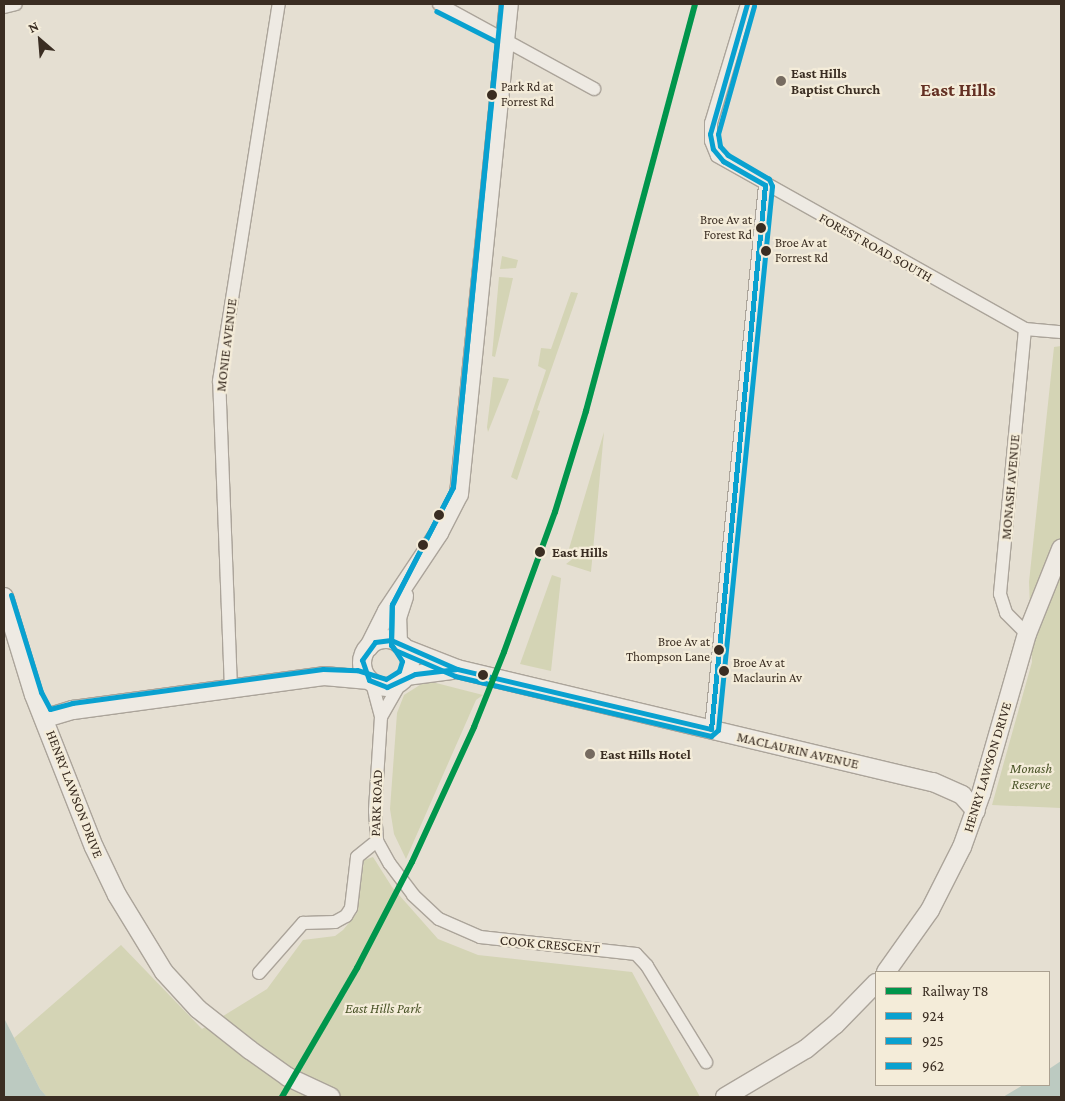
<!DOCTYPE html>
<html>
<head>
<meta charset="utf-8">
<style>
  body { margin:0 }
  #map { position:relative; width:1065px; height:1101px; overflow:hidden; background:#e5dfd2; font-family:"Crimson Pro",serif }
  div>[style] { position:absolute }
  .green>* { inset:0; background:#d4d4b5 }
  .water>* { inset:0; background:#bccac1 }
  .roads { filter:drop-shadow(1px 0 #aba49a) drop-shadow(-1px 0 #aba49a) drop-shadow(0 1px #aba49a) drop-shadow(0 -1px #aba49a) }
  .street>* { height:12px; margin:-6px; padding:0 6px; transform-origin:6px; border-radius:6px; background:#eeeae3 }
  .secondary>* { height:18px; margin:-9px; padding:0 9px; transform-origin:9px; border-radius:9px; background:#eeeae3 }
  .secondary>.ring { margin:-9px; padding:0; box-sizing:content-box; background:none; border:18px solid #eeeae3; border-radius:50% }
  .bus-1>* { height:5px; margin:-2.5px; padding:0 2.5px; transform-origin:2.5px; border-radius:2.5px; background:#09a1d0 }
  .bus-2>* { height:5px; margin:-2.5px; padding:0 2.5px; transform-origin:2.5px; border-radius:2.5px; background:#09a1d0 }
  .bus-3>* { height:5px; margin:-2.5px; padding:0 2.5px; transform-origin:2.5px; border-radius:2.5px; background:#09a1d0 }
  .rail-1>* { height:6px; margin:-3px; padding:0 3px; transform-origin:3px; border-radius:3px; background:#00954c }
  .dots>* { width:14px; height:14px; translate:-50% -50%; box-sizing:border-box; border:2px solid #f4ecd9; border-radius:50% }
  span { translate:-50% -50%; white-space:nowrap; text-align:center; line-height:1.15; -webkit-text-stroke:4.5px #f4ecd9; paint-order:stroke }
  .bus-label { font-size:13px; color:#3a2d22 }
  .left { translate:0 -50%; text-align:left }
  .right { translate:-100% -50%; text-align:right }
  .poi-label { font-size:14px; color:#3a2d22; font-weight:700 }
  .street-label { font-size:14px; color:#3a2d22 }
  .stop-label { font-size:14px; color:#3a2d22; font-weight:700 }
  .park-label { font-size:14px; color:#4b5529; font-style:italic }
  .district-label { font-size:19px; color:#643023; font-weight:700 }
  .frame { position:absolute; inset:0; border:5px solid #3a2d22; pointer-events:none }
  .legend { position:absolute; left:875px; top:971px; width:175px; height:115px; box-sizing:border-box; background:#f4ecd9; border:1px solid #aaa090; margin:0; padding:6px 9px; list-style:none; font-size:15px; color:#3a2d22 }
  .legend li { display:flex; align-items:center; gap:10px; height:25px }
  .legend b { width:25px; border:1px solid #aaa090 }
  .north { position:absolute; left:15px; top:15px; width:50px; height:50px; -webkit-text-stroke:4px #f4ecd9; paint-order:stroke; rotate:333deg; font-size:14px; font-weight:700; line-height:20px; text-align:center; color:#3a2d22 }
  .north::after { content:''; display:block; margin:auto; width:18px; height:22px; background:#3a2d22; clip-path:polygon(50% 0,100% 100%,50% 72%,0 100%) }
</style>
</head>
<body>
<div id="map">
  <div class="green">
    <i style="clip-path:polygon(502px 256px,518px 260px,516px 268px,500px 269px)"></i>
    <i style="clip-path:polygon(499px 277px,513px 278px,495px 357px,492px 356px)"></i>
    <i style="clip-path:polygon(571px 292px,578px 293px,537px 410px,540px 411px,517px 480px,511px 477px,546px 370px,538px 366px,541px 348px,551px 349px)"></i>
    <i style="clip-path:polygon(1061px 346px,1061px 808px,992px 805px,1032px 662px,1029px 582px,1054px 347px)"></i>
    <i style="clip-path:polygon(493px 377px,509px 379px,488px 432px,487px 427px)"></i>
    <i style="clip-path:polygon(604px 432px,591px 572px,566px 564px,575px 557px,568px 552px)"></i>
    <i style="clip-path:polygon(552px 575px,561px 578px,551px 671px,520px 664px)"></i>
    <i style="clip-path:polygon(423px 683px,436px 683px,483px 695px,476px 700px,406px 859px,394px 834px,390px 809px,397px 713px,404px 695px)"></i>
    <i style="clip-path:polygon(373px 857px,392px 887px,438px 939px,478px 955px,632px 972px,700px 1097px,47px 1097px,40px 1089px,14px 1038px,121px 945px,202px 1029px,267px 989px,303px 940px,335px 936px,343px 930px,357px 913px,364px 860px)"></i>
  </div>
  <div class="water">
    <i style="clip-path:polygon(4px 1018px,40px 1089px,47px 1097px,4px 1097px)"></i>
    <i style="clip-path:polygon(1061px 1061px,1061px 1097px,1003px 1097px,1023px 1085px,1049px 1085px,1049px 1069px)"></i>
  </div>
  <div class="roads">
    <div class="street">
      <i style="left:439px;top:4px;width:177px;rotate:28.7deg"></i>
      <i style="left:747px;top:4px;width:124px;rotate:106.8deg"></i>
      <i style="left:711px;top:123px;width:18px;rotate:90deg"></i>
      <i style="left:711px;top:141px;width:16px;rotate:68deg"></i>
      <i style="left:717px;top:156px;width:353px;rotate:29.3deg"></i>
      <i style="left:1025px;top:329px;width:36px;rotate:5deg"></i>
      <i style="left:4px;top:7px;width:12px;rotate:-14deg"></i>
      <i style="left:1025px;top:329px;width:266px;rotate:95.4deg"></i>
      <i style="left:1000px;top:594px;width:20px;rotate:72deg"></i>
      <i style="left:1006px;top:613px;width:30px;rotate:45deg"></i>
      <i style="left:372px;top:683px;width:35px;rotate:75deg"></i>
      <i style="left:381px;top:717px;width:94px;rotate:93.7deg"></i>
      <i style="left:375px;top:811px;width:30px;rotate:86deg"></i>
      <i style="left:377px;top:841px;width:26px;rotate:61deg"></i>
      <i style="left:390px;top:864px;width:39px;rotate:53deg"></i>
      <i style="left:413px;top:895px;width:35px;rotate:43deg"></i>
      <i style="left:439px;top:919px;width:45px;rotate:23.7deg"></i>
      <i style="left:480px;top:937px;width:157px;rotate:6.2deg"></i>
      <i style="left:636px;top:954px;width:16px;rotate:47deg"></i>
      <i style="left:647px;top:966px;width:113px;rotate:58.4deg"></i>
      <i style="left:231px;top:689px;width:308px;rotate:-92.2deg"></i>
      <i style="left:219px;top:381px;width:382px;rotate:-81deg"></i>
      <i style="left:381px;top:717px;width:40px;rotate:-60.3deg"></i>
      <i style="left:711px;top:729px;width:547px;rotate:-84.33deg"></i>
      <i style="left:259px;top:973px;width:67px;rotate:-48.7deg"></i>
      <i style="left:303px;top:923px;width:32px;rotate:-2deg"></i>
      <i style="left:335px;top:922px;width:13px;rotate:-29deg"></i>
      <i style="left:346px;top:916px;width:9px;rotate:-58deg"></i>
      <i style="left:351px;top:908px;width:51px;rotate:-83.3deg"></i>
      <i style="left:357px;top:857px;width:26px;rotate:-39deg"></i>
    </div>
    <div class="secondary">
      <i style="left:4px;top:597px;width:102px;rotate:73deg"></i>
      <i style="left:34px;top:695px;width:163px;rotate:68.5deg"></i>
      <i style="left:94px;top:847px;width:53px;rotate:64.4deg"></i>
      <i style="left:117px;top:895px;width:90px;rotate:58.6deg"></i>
      <i style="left:164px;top:972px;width:50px;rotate:47.4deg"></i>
      <i style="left:198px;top:1009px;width:66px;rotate:38.3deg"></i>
      <i style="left:250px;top:1050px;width:47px;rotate:35.4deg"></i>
      <i style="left:288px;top:1077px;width:47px;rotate:24.9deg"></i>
      <i class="ring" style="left:362px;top:639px;width:30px;height:30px"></i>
      <i style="left:398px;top:643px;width:25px;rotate:-92deg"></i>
      <i style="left:397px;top:618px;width:23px;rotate:-72deg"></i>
      <i style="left:369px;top:647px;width:40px;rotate:-63.4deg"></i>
      <i style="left:387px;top:611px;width:94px;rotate:-56.3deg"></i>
      <i style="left:439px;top:533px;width:44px;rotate:-62.9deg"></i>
      <i style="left:459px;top:494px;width:493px;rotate:-84.2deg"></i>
      <i style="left:404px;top:648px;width:57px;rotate:21.6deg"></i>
      <i style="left:457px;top:669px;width:489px;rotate:13.4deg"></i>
      <i style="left:933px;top:782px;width:32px;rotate:24deg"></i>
      <i style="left:962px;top:795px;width:21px;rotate:49deg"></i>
      <i style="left:406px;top:676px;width:46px;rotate:-7.4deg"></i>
      <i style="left:46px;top:718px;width:28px;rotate:-17deg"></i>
      <i style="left:73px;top:710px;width:253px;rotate:-7.7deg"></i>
      <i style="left:324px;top:676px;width:45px;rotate:5.1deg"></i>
      <i style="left:886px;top:972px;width:76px;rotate:-54.6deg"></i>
      <i style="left:930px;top:910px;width:71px;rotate:-63.1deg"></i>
      <i style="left:962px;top:847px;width:56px;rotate:-70.3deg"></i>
      <i style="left:981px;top:794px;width:166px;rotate:-74deg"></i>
      <i style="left:1027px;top:634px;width:92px;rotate:-68.2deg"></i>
      <i style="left:725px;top:1097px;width:94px;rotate:-30.7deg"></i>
      <i style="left:806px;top:1049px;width:38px;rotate:-40deg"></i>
      <i style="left:835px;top:1025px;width:59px;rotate:-45.7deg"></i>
    </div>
  </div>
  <div class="bus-1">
    <i style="left:747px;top:4px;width:135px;rotate:105.9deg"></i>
    <i style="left:710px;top:134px;width:15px;rotate:79deg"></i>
    <i style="left:713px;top:149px;width:16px;rotate:50deg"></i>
    <i style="left:723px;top:161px;width:48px;rotate:29.7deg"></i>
    <i style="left:391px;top:640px;width:72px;rotate:23.7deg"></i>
    <i style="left:457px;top:669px;width:42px;rotate:173.2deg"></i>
    <i style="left:415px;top:674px;width:31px;rotate:155deg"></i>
    <i style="left:387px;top:687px;width:19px;rotate:-159deg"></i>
    <i style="left:369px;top:680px;width:21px;rotate:-109deg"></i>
    <i style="left:362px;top:660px;width:22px;rotate:-54deg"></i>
    <i style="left:375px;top:642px;width:16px;rotate:-7deg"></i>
    <i style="left:457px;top:669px;width:261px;rotate:13.3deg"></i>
    <i style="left:711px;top:729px;width:547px;rotate:-84.33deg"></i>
  </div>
  <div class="bus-2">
    <i style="left:501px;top:4px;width:485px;rotate:95.7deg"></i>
    <i style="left:453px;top:487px;width:132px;rotate:117.5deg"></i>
    <i style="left:392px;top:604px;width:41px;rotate:91.4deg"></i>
    <i style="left:391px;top:645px;width:6px;rotate:51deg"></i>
    <i style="left:395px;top:650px;width:65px;rotate:23.4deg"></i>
    <i style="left:455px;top:676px;width:263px;rotate:13.2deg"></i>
    <i style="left:711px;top:736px;width:9px;rotate:-41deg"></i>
    <i style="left:718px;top:730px;width:547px;rotate:-84.33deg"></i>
    <i style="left:772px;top:186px;width:8px;rotate:-113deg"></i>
    <i style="left:769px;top:179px;width:48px;rotate:-149.7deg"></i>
    <i style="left:728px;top:155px;width:12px;rotate:-132deg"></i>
    <i style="left:720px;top:146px;width:12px;rotate:-99deg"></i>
    <i style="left:718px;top:134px;width:133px;rotate:-74.3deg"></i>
  </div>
  <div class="bus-3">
    <i style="left:11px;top:595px;width:102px;rotate:72.8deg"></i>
    <i style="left:41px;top:692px;width:19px;rotate:62deg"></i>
    <i style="left:50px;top:709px;width:23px;rotate:-15deg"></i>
    <i style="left:72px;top:703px;width:253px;rotate:-7.7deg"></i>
    <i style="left:323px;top:669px;width:34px;rotate:2deg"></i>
    <i style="left:357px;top:670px;width:30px;rotate:17deg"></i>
    <i style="left:386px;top:679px;width:15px;rotate:-32deg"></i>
    <i style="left:399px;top:671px;width:10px;rotate:-73deg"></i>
    <i style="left:402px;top:661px;width:20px;rotate:-123deg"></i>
    <i style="left:391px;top:644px;width:39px;rotate:-89deg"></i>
    <i style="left:392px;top:605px;width:133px;rotate:-62.7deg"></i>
    <i style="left:453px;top:487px;width:447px;rotate:-84.4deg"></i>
    <i style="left:497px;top:42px;width:68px;rotate:-153.1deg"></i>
  </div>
  <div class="rail-1">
    <i style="left:282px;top:1097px;width:149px;rotate:-59.8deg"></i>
    <i style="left:357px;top:968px;width:119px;rotate:-62.6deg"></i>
    <i style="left:412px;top:862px;width:149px;rotate:-65.3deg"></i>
    <i style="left:474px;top:727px;width:81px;rotate:-68.2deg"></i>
    <i style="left:504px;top:652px;width:149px;rotate:-70deg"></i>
    <i style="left:555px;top:512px;width:106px;rotate:-72.9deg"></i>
    <i style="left:586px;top:411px;width:421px;rotate:-75deg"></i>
  </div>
  <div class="dots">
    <i style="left:781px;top:81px;background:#766b60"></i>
    <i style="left:492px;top:95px;background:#3a2d22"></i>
    <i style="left:761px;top:228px;background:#3a2d22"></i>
    <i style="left:766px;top:251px;background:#3a2d22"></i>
    <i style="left:439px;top:515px;background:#3a2d22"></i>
    <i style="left:423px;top:545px;background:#3a2d22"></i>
    <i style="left:540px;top:552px;background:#3a2d22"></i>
    <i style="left:719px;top:650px;background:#3a2d22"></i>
    <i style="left:724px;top:671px;background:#3a2d22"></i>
    <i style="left:483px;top:675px;background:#3a2d22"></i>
    <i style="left:590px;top:754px;background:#766b60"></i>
  </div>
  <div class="bus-label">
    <span class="left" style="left:501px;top:95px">Park Rd at<br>Forrest Rd</span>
    <span class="right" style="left:752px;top:228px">Broe Av at<br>Forest Rd</span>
    <span class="left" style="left:775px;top:251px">Broe Av at<br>Forrest Rd</span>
    <span class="right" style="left:710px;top:650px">Broe Av at<br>Thompson Lane</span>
    <span class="left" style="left:733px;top:671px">Broe Av at<br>Maclaurin Av</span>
  </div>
  <div class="poi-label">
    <span class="left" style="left:791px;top:81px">East Hills<br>Baptist Church</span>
    <span class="left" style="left:600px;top:754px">East Hills Hotel</span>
  </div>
  <div class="street-label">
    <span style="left:876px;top:247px;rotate:29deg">FOREST ROAD SOUTH</span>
    <span style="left:226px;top:345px;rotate:-83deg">MONIE AVENUE</span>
    <span style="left:1010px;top:487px;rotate:-85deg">MONASH AVENUE</span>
    <span style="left:798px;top:750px;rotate:13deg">MACLAURIN AVENUE</span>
    <span style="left:987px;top:767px;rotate:-73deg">HENRY LAWSON DRIVE</span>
    <span style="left:75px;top:794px;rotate:69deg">HENRY LAWSON DRIVE</span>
    <span style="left:376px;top:803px;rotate:-88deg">PARK ROAD</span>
    <span style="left:550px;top:944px;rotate:5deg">COOK CRESCENT</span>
  </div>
  <div class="stop-label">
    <span class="left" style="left:552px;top:552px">East Hills</span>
  </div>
  <div class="park-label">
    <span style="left:1031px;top:776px">Monash<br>Reserve</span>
    <span style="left:383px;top:1008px">East Hills Park</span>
  </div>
  <div class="district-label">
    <span style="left:958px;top:90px">East Hills</span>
  </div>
  <div class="frame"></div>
  <ul class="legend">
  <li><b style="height:6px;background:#00954c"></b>Railway T8</li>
  <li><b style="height:6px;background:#09a1d0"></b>924</li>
  <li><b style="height:6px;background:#09a1d0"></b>925</li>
  <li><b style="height:6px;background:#09a1d0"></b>962</li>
  </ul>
  <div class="north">N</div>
</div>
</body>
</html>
